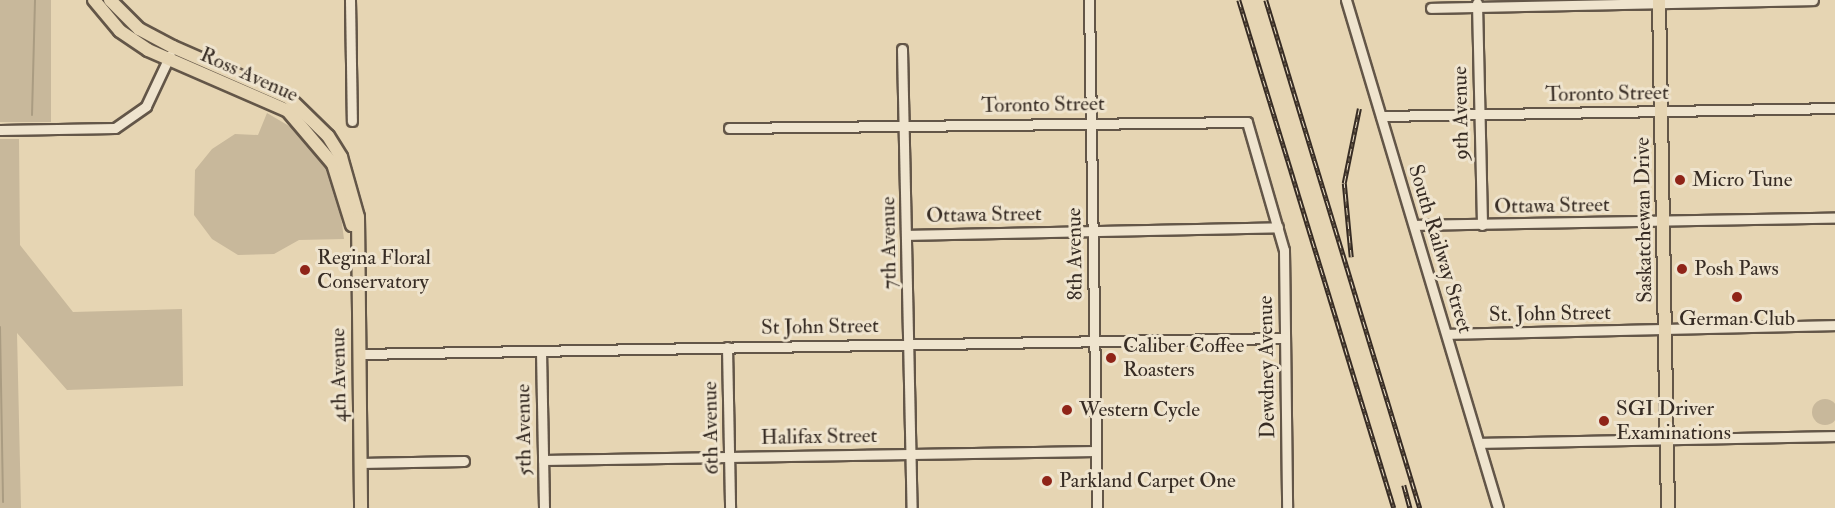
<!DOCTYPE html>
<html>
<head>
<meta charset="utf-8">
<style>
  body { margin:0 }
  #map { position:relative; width:1835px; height:508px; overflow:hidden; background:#e6d5b3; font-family:"IM FELL Double Pica",serif }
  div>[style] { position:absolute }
  .green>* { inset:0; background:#c8b89b; transform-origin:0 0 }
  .round { border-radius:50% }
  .stream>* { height:2px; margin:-1px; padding:0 1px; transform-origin:1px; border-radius:1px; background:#aa9c82 }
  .roads { filter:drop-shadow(2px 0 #635648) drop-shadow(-2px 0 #635648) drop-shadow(0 2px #635648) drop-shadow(0 -2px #635648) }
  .minor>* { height:9px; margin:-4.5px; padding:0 4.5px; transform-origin:4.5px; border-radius:4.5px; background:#efe4ce }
  .major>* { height:12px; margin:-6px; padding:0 6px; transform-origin:6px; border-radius:6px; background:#e6d5b3 }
  .rail>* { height:4.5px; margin-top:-2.25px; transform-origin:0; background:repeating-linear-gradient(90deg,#efe4ce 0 7px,#372c24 0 14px); box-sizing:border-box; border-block:2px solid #372c24 }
  .dots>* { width:16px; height:16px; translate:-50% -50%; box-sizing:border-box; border:3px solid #efe4ce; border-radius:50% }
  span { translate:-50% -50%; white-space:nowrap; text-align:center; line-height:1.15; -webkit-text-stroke:6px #efe4ce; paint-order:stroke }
  .street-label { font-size:21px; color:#372c24 }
  .poi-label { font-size:21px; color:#372c24 }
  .left { translate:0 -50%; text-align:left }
</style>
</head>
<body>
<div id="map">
  <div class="green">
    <i style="left:0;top:0;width:51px;height:122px"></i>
    <i style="clip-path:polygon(267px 113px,301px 133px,322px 155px,337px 187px,344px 239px,299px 240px,274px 254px,238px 255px,212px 239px,194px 215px,195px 170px,212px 149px,235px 134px,258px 135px)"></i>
    <i style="clip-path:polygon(0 139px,19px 139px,20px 245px,73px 312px,182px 309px,183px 386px,67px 390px,17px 333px,21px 508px,0 508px)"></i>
    <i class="round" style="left:1812px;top:399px;width:26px;height:26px"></i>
  </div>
  <div class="stream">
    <i style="left:32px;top:115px;width:115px;rotate:-88.5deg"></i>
    <i style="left:0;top:327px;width:175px;rotate:89deg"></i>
  </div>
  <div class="roads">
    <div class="minor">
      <i style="left:350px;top:0;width:121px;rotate:89.1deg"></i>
      <i style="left:1089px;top:0;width:508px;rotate:89.1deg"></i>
      <i style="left:1346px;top:0;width:530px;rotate:73.34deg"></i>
      <i style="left:1477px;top:3px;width:222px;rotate:88.7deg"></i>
      <i style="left:1431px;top:8px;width:382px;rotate:-1.2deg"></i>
      <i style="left:902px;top:49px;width:459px;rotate:88.8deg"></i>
      <i style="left:1381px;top:116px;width:454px;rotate:-1deg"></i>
      <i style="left:729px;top:128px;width:518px;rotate:-0.66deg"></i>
      <i style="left:1247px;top:122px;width:133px;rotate:73.9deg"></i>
      <i style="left:1284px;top:250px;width:258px;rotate:89.3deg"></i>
      <i style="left:0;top:130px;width:115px;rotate:-1deg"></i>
      <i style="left:115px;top:128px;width:38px;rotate:-35deg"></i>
      <i style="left:146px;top:106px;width:56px;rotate:-64.8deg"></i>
      <i style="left:1414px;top:225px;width:421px;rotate:-1deg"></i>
      <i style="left:907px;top:235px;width:371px;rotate:-1.2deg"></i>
      <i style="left:1447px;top:334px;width:388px;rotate:-1.3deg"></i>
      <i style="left:727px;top:347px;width:161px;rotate:88.9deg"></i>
      <i style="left:541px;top:351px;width:157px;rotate:88.9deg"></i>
      <i style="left:358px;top:354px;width:925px;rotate:-0.99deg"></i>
      <i style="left:1479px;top:443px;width:356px;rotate:-1.1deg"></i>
      <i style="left:543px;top:460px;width:553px;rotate:-0.93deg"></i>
      <i style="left:360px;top:463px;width:104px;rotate:-1.1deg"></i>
    </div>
    <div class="major">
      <i style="left:94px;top:0;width:40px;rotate:50deg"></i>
      <i style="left:120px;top:31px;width:34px;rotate:34deg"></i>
      <i style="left:148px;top:50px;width:153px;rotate:23.5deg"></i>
      <i style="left:288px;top:111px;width:70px;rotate:49.7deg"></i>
      <i style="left:333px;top:164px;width:64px;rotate:72.7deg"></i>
      <i style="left:110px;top:0;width:41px;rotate:45deg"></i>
      <i style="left:139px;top:29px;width:38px;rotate:28deg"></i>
      <i style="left:173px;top:47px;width:127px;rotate:23.7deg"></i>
      <i style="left:289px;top:98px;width:54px;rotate:44.3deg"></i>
      <i style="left:328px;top:136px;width:25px;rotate:58deg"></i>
      <i style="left:341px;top:157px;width:62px;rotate:74.2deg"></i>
      <i style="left:358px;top:217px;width:291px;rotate:89.4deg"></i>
      <i style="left:1659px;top:0;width:508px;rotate:88.99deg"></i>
    </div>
  </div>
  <div class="rail">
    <i style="left:1239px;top:0;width:531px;rotate:73.03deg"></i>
    <i style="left:1266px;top:0;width:531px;rotate:73.14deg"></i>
    <i style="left:1351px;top:257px;width:74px;rotate:-95.4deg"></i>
    <i style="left:1344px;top:183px;width:76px;rotate:-78.5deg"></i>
    <i style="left:1404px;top:485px;width:24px;rotate:75deg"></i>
  </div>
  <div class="dots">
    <i style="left:1680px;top:180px;background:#8f2418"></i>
    <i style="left:1682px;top:269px;background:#8f2418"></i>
    <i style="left:305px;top:270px;background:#8f2418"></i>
    <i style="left:1737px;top:297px;background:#8f2418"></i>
    <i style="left:1111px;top:358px;background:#8f2418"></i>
    <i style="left:1067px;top:410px;background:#8f2418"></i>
    <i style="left:1604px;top:421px;background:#8f2418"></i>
    <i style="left:1047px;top:481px;background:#8f2418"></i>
  </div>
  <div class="street-label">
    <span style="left:249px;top:75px;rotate:24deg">Ross Avenue</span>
    <span style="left:1607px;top:94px;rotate:-1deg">Toronto Street</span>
    <span style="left:1043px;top:105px;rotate:-1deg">Toronto Street</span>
    <span style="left:1461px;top:113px;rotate:-91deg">9th Avenue</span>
    <span style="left:1552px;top:206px;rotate:-1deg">Ottawa Street</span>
    <span style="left:984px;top:215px;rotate:-1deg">Ottawa Street</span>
    <span style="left:1644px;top:220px;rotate:-91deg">Saskatchewan Drive</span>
    <span style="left:889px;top:243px;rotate:-91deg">7th Avenue</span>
    <span style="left:1440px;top:249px;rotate:73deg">South Railway Street</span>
    <span style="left:1075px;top:254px;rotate:-91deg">8th Avenue</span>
    <span style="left:1550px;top:314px;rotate:-1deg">St. John Street</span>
    <span style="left:820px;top:327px;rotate:-1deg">St John Street</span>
    <span style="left:1267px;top:367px;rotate:-91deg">Dewdney Avenue</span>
    <span style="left:339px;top:375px;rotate:-91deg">4th Avenue</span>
    <span style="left:711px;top:428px;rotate:-91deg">6th Avenue</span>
    <span style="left:524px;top:430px;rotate:-91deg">5th Avenue</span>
    <span style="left:819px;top:437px;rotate:-1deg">Halifax Street</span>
  </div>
  <div class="poi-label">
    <span class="left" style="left:1692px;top:180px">Micro Tune</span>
    <span class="left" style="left:317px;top:270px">Regina Floral<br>Conservatory</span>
    <span class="left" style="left:1694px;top:269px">Posh Paws</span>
    <span style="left:1737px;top:319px">German Club</span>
    <span class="left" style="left:1123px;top:358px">Caliber Coffee<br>Roasters</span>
    <span class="left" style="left:1616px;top:421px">SGI Driver<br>Examinations</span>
    <span class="left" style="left:1079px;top:410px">Western Cycle</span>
    <span class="left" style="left:1059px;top:481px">Parkland Carpet One</span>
  </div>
</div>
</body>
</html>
